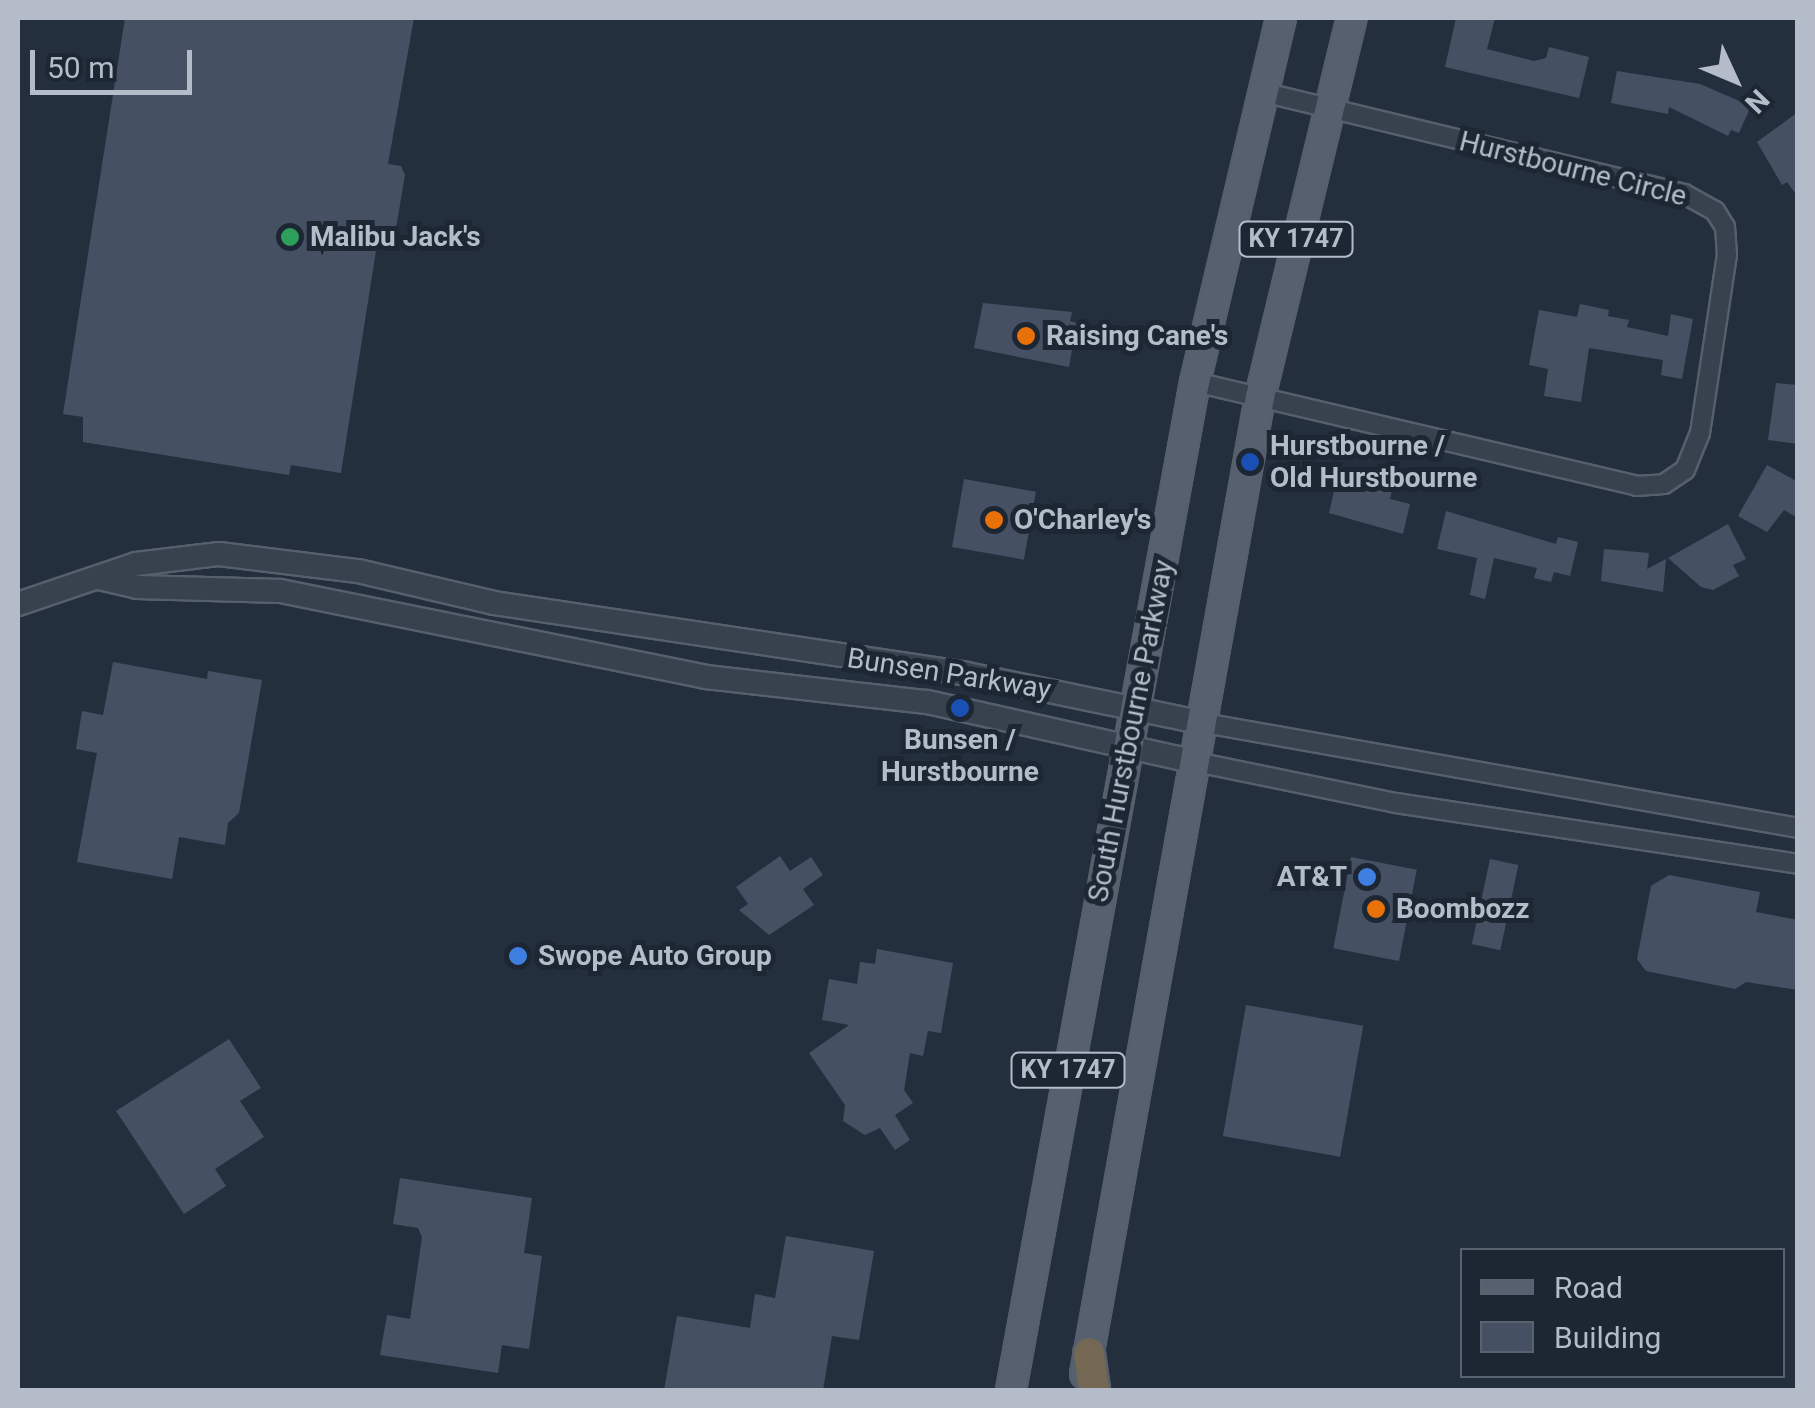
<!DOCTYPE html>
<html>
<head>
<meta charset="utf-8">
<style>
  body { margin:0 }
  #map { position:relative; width:1815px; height:1408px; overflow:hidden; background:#242f3e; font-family:Roboto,sans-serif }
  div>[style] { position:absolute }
  .building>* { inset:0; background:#455162; transform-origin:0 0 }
  .roads { filter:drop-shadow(2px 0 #565f6c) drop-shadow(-2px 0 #565f6c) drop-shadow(0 2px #565f6c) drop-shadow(0 -2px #565f6c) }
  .minor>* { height:18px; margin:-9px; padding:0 9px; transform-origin:9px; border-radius:9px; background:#38414e }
  .tertiary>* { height:22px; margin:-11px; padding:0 11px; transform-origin:11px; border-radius:11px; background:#38414e }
  .primary>* { height:28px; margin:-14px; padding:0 14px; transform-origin:14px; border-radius:14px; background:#56606e }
  .motorway>* { height:30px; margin:-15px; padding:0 15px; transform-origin:15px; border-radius:15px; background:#746855 }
  .dots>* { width:28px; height:28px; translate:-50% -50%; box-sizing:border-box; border:5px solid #1d2633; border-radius:50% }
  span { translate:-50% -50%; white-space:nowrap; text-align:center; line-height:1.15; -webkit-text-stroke:10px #1d2633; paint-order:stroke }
  .shield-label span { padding:2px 8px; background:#1d2633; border:2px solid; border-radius:8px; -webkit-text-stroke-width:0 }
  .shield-label { font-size:25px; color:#b4bcc9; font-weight:700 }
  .street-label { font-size:28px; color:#b4bcc9 }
  .poi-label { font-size:28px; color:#b4bcc9; font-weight:700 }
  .left { translate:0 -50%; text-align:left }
  .right { translate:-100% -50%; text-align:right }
  .frame { position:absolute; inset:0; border:20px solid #b4bcc9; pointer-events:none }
  .legend { position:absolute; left:1460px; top:1248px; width:325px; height:130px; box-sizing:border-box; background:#1d2633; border:2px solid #59626f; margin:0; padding:12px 18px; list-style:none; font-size:30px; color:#b4bcc9 }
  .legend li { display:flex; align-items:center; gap:20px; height:50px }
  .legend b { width:50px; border:2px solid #59626f }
  .north { position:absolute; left:1685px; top:30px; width:100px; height:100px; -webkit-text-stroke:8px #1d2633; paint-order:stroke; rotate:134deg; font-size:28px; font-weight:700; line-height:40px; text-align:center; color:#b4bcc9 }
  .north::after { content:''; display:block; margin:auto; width:35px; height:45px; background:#b4bcc9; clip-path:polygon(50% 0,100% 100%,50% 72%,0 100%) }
  .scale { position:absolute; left:30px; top:50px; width:162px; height:45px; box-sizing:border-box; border:5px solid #b4bcc9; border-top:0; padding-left:12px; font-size:30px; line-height:35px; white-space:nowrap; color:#b4bcc9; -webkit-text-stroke:8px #1d2633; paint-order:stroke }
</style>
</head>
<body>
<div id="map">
  <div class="building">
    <i style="clip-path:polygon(125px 18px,414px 18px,388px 164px,401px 166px,405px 175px,394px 240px,378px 238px,341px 473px,291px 465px,289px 475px,83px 442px,83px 417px,63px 414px)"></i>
    <i style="clip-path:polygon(1456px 18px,1495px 18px,1487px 49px,1534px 61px,1546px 58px,1549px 47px,1589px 57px,1579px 98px,1445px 67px)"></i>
    <i style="clip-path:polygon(1617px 71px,1700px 84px,1751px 106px,1739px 133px,1731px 130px,1728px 136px,1669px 107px,1668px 114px,1611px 103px)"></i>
    <i style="clip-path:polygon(1798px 112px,1798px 197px,1787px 182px,1782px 185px,1757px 142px)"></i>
    <i style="clip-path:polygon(983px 303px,1072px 312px,1070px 321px,1077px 323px,1069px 367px,974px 348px)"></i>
    <i style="clip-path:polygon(1580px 304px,1609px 310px,1608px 316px,1629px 320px,1627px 327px,1668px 336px,1671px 314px,1693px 319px,1682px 379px,1661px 375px,1663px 360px,1589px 348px,1581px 402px,1544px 396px,1548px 369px,1529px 365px,1539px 310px,1577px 317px)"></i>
    <i style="clip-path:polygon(1776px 383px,1798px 385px,1798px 444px,1768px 440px)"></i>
    <i style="clip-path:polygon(1767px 465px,1798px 482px,1798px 518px,1784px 510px,1767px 532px,1738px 516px)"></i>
    <i style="left:964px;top:479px;width:73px;height:69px;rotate:10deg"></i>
    <i style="clip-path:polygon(1360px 483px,1392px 490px,1390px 499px,1410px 504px,1403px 534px,1329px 513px,1335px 487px,1359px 492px)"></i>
    <i style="clip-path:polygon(1446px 511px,1556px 544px,1558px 537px,1578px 542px,1570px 576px,1554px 572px,1551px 582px,1534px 578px,1537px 568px,1494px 558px,1485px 599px,1470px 595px,1477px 558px,1437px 549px)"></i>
    <i style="clip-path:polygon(1728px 524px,1746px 559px,1733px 565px,1739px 576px,1713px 590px,1701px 587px,1668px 558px)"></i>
    <i style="clip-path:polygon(1604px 549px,1649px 553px,1647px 569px,1666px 559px,1663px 592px,1601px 581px)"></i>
    <i style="clip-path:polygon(113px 662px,207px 679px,208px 671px,262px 680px,239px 813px,228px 823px,225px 845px,179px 837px,172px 879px,77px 862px,97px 753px,76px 749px,82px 711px,103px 715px)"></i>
    <i style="clip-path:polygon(780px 856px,790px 871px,811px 857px,823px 875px,803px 889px,814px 905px,769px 935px,739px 910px,748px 904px,736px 887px)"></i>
    <i style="left:1351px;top:857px;width:67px;height:93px;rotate:11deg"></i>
    <i style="left:1490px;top:859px;width:29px;height:87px;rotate:12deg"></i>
    <i style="clip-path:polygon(1669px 875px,1760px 892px,1756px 912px,1798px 920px,1798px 990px,1746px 982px,1735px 989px,1646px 971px,1637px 959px,1651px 886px)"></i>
    <i style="clip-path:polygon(877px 949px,953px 963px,941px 1033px,928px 1031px,923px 1056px,910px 1053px,904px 1090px,913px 1103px,895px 1115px,910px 1140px,895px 1150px,880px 1128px,865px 1135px,843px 1121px,845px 1105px,809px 1053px,849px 1025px,822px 1020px,829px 979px,857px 984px,860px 962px,875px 964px)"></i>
    <i style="left:1246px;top:1005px;width:119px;height:133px;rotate:10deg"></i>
    <i style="clip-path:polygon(229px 1039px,261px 1088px,240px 1101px,264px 1137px,215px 1169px,226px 1186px,184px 1214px,116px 1111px)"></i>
    <i style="clip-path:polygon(400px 1178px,532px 1198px,524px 1253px,542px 1256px,529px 1349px,502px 1345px,498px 1373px,380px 1355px,387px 1315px,410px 1319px,422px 1237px,418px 1228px,393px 1224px)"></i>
    <i style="clip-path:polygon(786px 1236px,874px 1251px,859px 1340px,832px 1336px,823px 1390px,664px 1390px,677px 1316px,750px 1328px,755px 1294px,775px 1298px)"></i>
  </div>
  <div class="roads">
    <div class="minor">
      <i style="left:1195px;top:382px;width:454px;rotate:13.2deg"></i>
      <i style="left:1637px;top:486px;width:27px;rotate:-4deg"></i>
      <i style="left:1664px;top:484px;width:25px;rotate:-34deg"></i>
      <i style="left:1685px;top:470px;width:40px;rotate:-68deg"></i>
      <i style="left:1700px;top:433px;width:180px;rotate:-81.4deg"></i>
      <i style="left:1727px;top:255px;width:28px;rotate:-94deg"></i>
      <i style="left:1725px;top:227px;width:19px;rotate:-122deg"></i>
      <i style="left:1715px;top:211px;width:35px;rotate:-151deg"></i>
      <i style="left:1684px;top:194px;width:437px;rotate:-166.4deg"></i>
      <i style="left:1204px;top:723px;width:603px;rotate:10.02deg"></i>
      <i style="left:1196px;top:762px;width:204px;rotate:11.6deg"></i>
      <i style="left:1396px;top:803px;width:407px;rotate:8.6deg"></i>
    </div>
    <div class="tertiary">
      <i style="left:99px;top:578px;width:39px;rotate:13deg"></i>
      <i style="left:137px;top:587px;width:143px;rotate:1.6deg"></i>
      <i style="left:280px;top:591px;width:435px;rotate:11.4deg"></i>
      <i style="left:706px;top:677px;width:222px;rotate:6.5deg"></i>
      <i style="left:927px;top:702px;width:276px;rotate:12.6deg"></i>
      <i style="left:18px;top:604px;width:125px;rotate:-18.7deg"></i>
      <i style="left:136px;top:564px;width:84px;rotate:-6.9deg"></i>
      <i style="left:219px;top:554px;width:140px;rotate:7deg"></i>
      <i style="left:358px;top:571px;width:140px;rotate:13.2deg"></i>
      <i style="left:494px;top:603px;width:478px;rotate:8.5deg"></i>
      <i style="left:967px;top:674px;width:242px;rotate:11.7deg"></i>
    </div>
    <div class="primary">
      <i style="left:1085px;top:1374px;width:993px;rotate:-79.84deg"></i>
      <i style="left:1260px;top:397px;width:390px;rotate:-76.4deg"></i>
      <i style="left:1011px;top:1390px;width:1025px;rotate:-79.66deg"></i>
      <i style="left:1195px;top:382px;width:374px;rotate:-76.7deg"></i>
    </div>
    <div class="motorway">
      <i style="left:1089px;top:1353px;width:37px;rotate:82deg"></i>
    </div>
  </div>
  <div class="dots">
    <i style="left:290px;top:237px;background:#2e9e5b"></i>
    <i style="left:1026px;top:336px;background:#e8710a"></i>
    <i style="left:1250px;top:462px;background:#1a4fb4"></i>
    <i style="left:994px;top:520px;background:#e8710a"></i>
    <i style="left:960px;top:708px;background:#1a4fb4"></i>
    <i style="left:1367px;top:877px;background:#3f7fe0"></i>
    <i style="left:1376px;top:909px;background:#e8710a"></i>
    <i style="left:518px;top:956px;background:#3f7fe0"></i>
  </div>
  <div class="shield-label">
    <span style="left:1296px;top:239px">KY 1747</span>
    <span style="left:1068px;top:1070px">KY 1747</span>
  </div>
  <div class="street-label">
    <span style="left:1573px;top:169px;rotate:14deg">Hurstbourne Circle</span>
    <span style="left:949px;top:674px;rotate:9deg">Bunsen Parkway</span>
    <span style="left:1131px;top:731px;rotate:-79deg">South Hurstbourne Parkway</span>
  </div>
  <div class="poi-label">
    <span class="left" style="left:310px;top:237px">Malibu Jack's</span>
    <span class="left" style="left:1046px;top:336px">Raising Cane's</span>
    <span class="left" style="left:1270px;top:462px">Hurstbourne /<br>Old Hurstbourne</span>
    <span class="left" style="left:1014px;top:520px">O'Charley's</span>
    <span style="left:960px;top:756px">Bunsen /<br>Hurstbourne</span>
    <span class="right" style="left:1347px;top:877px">AT&amp;T</span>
    <span class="left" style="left:1396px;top:909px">Boombozz</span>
    <span class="left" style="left:538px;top:956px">Swope Auto Group</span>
  </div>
  <div class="frame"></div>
  <ul class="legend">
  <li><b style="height:12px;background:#56606e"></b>Road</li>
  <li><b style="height:28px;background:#455162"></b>Building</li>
  </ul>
  <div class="north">N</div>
  <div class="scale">50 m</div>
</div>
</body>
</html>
